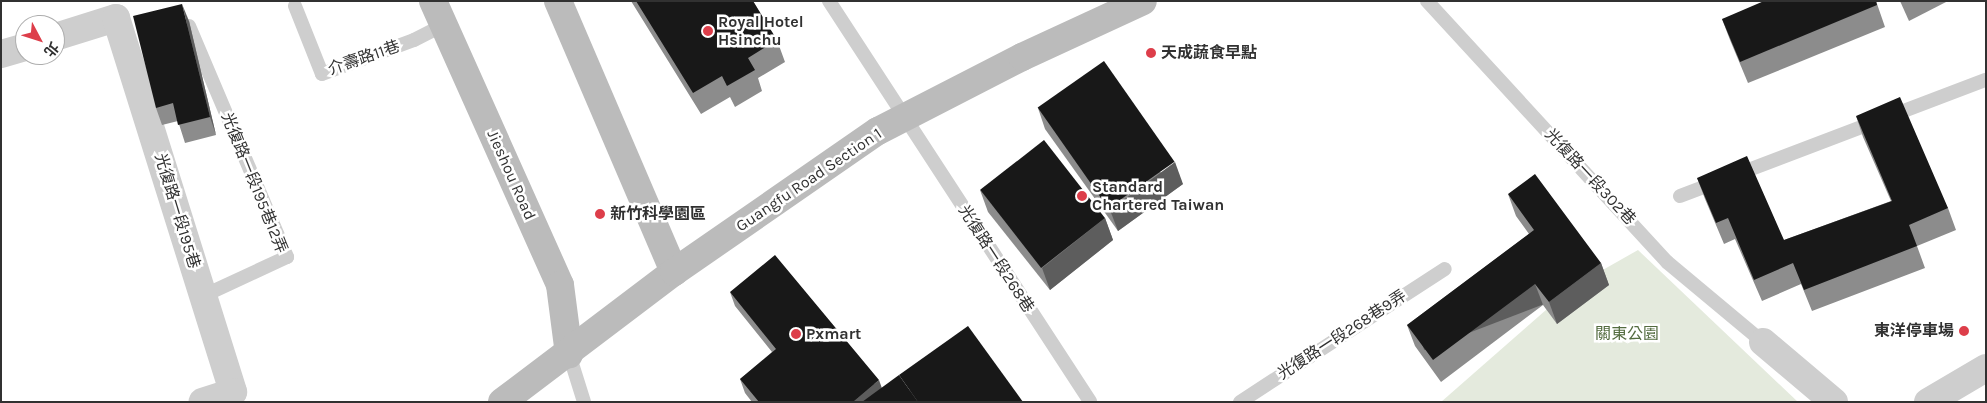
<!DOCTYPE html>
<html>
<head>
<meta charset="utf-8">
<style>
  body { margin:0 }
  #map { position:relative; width:1987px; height:403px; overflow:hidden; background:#fff; font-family:Karla,"Noto Sans TC",sans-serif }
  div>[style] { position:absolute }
  .green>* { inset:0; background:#e4eadd }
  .lane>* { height:14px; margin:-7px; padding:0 7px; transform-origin:7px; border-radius:7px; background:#cecece }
  .street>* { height:28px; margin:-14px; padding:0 14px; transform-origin:14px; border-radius:14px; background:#cecece }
  .secondary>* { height:28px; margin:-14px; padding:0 14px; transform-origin:14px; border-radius:14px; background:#bbb }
  .wall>* { inset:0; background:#8c8c8c }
  .shaded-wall>* { inset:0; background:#5d5d5d; transform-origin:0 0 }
  .building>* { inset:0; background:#181818; transform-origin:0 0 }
  .dots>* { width:14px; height:14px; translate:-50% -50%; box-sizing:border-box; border:2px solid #fff; border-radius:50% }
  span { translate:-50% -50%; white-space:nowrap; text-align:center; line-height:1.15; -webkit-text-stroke:5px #fff; paint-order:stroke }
  .poi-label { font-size:16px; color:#313131; font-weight:700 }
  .left { translate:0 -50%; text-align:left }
  .right { translate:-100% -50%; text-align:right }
  .street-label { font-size:16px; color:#313131 }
  .park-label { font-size:16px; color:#546c40 }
  .frame { position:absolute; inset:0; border:2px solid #313131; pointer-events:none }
  .north { position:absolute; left:15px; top:15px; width:50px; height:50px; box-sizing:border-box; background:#fff; border:1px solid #adadad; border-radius:50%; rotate:130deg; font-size:14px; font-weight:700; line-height:20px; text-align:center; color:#313131 }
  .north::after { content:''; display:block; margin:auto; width:18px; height:22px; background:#dd3e4a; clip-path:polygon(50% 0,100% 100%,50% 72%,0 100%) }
</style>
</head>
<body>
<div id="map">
  <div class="green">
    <i style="clip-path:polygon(1638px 250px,1798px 402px,1441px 402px,1571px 288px)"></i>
  </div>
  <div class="lane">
    <i style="left:829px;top:1px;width:478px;rotate:56.9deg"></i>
    <i style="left:1427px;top:1px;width:355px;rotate:47.4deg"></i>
    <i style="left:1667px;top:262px;width:125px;rotate:39.8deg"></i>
    <i style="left:295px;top:6px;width:73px;rotate:68.3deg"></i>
    <i style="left:322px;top:74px;width:98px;rotate:-20.3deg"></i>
    <i style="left:414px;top:40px;width:33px;rotate:-27deg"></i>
    <i style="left:189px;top:26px;width:251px;rotate:67deg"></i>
    <i style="left:287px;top:257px;width:93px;rotate:155.1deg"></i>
    <i style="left:1680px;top:196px;width:327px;rotate:-20.8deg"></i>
    <i style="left:569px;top:354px;width:50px;rotate:72.6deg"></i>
    <i style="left:1240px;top:402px;width:244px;rotate:-33deg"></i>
  </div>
  <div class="street">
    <i style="left:55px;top:37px;width:64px;rotate:-17.3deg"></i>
    <i style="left:116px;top:18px;width:392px;rotate:72.6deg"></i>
    <i style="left:233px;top:392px;width:32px;rotate:162deg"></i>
    <i style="left:1px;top:54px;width:25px;rotate:-16deg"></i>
    <i style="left:1763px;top:342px;width:93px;rotate:40.2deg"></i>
    <i style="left:1928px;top:402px;width:67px;rotate:-30.4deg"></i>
  </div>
  <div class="secondary">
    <i style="left:433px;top:1px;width:311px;rotate:65.9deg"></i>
    <i style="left:560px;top:285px;width:70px;rotate:82.6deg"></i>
    <i style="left:558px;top:1px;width:295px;rotate:66.8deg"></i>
    <i style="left:502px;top:402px;width:216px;rotate:-37.1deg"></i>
    <i style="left:674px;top:272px;width:248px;rotate:-34.7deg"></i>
    <i style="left:878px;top:131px;width:162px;rotate:-27.2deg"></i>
    <i style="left:1022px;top:57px;width:133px;rotate:-24.8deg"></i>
  </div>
  <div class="wall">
    <i style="clip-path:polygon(631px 1px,753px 1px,777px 40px,785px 62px,758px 78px,762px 91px,735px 107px,730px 97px,701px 114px)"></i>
    <i style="clip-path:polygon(1876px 1px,1885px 27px,1748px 83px,1730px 40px,1722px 19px)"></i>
    <i style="clip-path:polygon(1900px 1px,1948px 1px,1909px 21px)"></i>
    <i style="clip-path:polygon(189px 21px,216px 135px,185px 143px,178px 121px,162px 125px,156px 108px)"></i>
    <i style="clip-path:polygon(1038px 108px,1183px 184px,1118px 231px,1045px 129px)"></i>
    <i style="clip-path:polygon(1856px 116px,1948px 208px,1956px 230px,1917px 246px,1925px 268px,1812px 311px,1801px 284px,1762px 301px,1735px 239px,1724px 244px,1705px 199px,1697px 178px,1784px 240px,1891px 201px,1863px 137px)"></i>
    <i style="clip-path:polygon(980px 190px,1105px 218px,1113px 240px,1050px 290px,988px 212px)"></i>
    <i style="clip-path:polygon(1508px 194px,1601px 263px,1609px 285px,1557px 324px,1543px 305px,1441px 382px,1415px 346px,1407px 325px,1529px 234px,1516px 216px)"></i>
    <i style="clip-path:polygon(730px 292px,881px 388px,1023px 402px,752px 402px,745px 393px,740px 379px,772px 352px,735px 306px)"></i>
  </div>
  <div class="shaded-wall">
    <i style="clip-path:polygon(182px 4px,189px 21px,216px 135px,210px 117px)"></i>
    <i style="clip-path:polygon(1175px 162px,1183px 184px,1118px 231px,1110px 210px)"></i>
    <i style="clip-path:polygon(1105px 218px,1113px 240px,1050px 290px,1042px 268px)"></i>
    <i style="clip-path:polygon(1601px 263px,1609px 285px,1557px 324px,1549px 302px)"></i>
    <i style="left:1535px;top:284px;width:22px;height:127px;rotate:69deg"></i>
    <i style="clip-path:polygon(879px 380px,884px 394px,874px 402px,853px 402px)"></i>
  </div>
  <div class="building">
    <i style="clip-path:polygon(636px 1px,753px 1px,777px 40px,748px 58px,755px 70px,727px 86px,722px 76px,693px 93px)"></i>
    <i style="clip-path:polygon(1764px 1px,1876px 1px,1877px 5px,1740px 62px,1722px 19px)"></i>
    <i style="clip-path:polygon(182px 4px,210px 117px,178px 125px,173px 103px,156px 108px,133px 16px)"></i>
    <i style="left:1104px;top:61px;width:123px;height:81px;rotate:55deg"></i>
    <i style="clip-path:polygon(1900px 97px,1948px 208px,1909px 225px,1917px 246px,1804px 290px,1793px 263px,1754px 280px,1728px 218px,1716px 223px,1697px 178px,1747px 156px,1784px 240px,1892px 201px,1856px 116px)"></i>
    <i style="left:1044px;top:140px;width:99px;height:81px;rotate:52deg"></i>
    <i style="clip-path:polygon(1535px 174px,1601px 263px,1549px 302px,1535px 284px,1433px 360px,1407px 325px,1534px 230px,1508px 194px)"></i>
    <i style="clip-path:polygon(775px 255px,879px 380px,853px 402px,759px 402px,740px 379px,776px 349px,730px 292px)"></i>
    <i style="clip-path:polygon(968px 326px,1023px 402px,918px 402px,899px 375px)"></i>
    <i style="clip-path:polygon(899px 375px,918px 402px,862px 402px)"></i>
  </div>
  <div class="dots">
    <i style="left:708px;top:31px;background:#dd3e4a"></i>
    <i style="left:1151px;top:53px;background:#dd3e4a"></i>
    <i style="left:1082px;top:196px;background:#dd3e4a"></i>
    <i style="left:600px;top:214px;background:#dd3e4a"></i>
    <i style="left:1964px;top:331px;background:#dd3e4a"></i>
    <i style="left:796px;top:334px;background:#dd3e4a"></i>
  </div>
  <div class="poi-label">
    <span class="left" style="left:718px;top:31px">Royal Hotel<br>Hsinchu</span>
    <span class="left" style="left:1161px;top:53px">天成蔬食早點</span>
    <span class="left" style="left:1092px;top:196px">Standard<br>Chartered Taiwan</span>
    <span class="left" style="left:610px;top:214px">新竹科學園區</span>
    <span class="right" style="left:1954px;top:331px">東洋停車場</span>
    <span class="left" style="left:806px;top:334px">Pxmart</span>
  </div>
  <div class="street-label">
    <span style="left:364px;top:58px;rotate:-19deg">介壽路11巷</span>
    <span style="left:511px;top:175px;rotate:66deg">Jieshou Road</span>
    <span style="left:1590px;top:177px;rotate:47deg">光復路一段302巷</span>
    <span style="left:809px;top:180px;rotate:-34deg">Guangfu Road Section 1</span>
    <span style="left:254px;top:183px;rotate:68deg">光復路一段195巷12弄</span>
    <span style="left:177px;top:211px;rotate:73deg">光復路一段195巷</span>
    <span style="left:996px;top:259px;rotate:57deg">光復路一段268巷</span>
    <span style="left:1342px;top:335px;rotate:-33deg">光復路一段268巷9弄</span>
  </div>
  <div class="park-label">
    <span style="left:1627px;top:334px">關東公園</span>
  </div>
  <div class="frame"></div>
  <div class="north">北</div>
</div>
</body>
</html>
